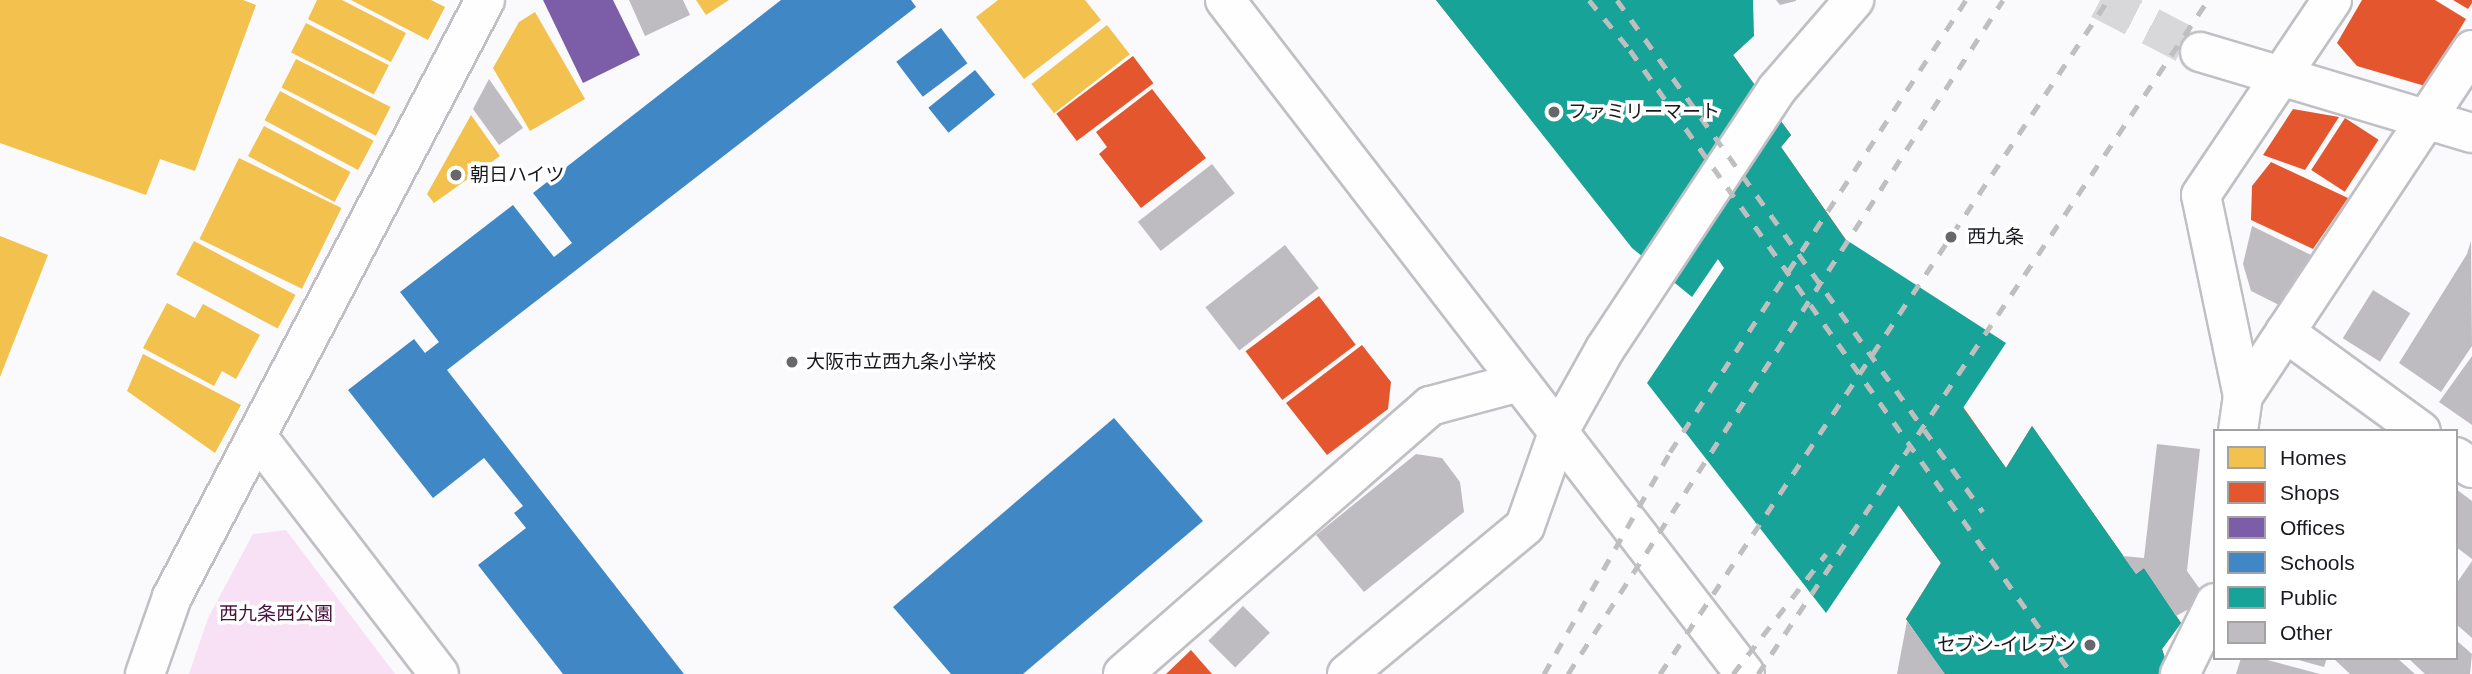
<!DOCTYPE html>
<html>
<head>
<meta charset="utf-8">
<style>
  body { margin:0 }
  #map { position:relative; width:2472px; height:674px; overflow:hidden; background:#fafafc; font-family:Arial,"Noto Sans JP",sans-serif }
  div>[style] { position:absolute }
  .green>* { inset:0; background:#f8e1f4 }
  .homes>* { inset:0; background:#f2c14e; transform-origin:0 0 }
  .shops>* { inset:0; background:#e4572e; transform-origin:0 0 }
  .offices>* { inset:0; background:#7b5ea7 }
  .schools>* { inset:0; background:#3f88c5; transform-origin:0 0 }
  .public>* { inset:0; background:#17a398 }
  .building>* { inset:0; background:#bebcc0; transform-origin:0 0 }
  .minor-tunnel>* { height:38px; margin-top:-19px; transform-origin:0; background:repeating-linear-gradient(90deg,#d8d8db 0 38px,transparent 0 57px) }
  .roads { filter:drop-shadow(2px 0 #c0c0c4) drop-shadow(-2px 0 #c0c0c4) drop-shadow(0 2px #c0c0c4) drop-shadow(0 -2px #c0c0c4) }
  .minor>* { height:38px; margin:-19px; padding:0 19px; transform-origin:19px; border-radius:19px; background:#fefeff }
  .rail>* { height:5px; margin-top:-2.5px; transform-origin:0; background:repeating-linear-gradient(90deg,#bfbfc0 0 12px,transparent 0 24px) }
  .dots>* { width:19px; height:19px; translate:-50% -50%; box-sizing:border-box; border:4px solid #fff; border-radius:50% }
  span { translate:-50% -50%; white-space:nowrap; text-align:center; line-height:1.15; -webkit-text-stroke:7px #fff; paint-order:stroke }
  .poi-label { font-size:19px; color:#191a1f }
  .left { translate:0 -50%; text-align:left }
  .right { translate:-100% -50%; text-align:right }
  .park-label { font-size:19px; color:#47113f }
  .legend { position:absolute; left:2213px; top:429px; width:245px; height:231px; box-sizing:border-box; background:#fff; border:2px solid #a3a3a5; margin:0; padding:9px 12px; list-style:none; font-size:21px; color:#191a1f }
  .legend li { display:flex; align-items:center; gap:14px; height:35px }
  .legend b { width:35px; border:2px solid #a3a3a5 }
</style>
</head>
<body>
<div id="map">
  <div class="green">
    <i style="clip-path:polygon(286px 530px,395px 674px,189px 674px,208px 618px,253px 534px)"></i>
  </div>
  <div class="homes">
    <i style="clip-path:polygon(0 0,243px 0,256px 5px,195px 171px,160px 159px,146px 195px,0 143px)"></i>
    <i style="clip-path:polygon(317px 0,342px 0,406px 33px,391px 62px,308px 19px)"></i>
    <i style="clip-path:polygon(351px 0,431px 0,445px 7px,428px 40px)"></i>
    <i style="clip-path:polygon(696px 0,729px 0,706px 15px)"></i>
    <i style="clip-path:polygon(998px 0,1085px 0,1101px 20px,1024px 79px,976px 17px)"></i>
    <i style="clip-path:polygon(535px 12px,585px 99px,530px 131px,493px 68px,519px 22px)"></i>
    <i style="left:306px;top:23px;width:93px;height:33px;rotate:27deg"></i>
    <i style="left:1107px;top:25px;width:37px;height:96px;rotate:52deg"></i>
    <i style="left:296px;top:59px;width:106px;height:32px;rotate:27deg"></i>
    <i style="left:280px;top:91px;width:106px;height:33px;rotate:28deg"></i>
    <i style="clip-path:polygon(471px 115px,500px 156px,434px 203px,427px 194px)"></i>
    <i style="left:264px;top:126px;width:98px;height:34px;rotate:28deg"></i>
    <i style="left:239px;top:158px;width:114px;height:90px;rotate:26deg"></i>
    <i style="clip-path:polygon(0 236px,48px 255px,0 377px)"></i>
    <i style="left:194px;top:241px;width:115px;height:38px;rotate:28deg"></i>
    <i style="clip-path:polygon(167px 303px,195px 318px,203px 304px,260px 335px,236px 379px,222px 371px,214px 386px,143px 348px)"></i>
    <i style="clip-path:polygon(143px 354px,241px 405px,215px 453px,127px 391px)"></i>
  </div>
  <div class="shops">
    <i style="clip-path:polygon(1436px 0,1578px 0,1747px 222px,2045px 646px,2071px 627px,1751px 167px,1649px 31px,1655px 25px,1633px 0,1703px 0,1742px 47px,1733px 55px,1791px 135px,1781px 147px,2006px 468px,2032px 426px,2136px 574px,2144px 568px,2181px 623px,2162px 649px,2170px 674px,2103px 674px,2100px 669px,2092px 674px,1945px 674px,1906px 619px,1941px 563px,1718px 259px,1578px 93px,1539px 129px)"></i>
    <i style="clip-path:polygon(2362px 0,2435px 0,2466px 19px,2425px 86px,2357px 66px,2337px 43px)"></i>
    <i style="clip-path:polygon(2453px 0,2472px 0,2472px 3px,2468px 9px)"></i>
    <i style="left:1133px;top:56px;width:34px;height:96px;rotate:53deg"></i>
    <i style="clip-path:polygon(1152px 89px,1206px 158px,1141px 208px,1099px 154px,1107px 147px,1096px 132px)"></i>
    <i style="clip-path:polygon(2293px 109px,2339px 117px,2305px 170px,2263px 155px)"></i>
    <i style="left:2345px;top:118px;width:40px;height:62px;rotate:33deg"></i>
    <i style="clip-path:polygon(2271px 162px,2348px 198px,2313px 249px,2251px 220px,2252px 186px)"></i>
    <i style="left:1319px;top:296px;width:61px;height:92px;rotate:53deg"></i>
    <i style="clip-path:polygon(1362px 345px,1391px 382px,1388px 409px,1327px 455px,1286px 403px)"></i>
    <i style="clip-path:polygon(1191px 650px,1212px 674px,1166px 674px)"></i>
  </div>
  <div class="offices">
    <i style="clip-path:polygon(543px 0,613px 0,640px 55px,583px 83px)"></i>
  </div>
  <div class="schools">
    <i style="clip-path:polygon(781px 0,911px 0,916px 7px,447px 370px,684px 674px,563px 674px,478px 565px,526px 528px,514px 513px,523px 506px,484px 458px,433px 498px,348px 390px,414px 339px,425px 353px,439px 342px,400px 292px,513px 205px,554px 257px,572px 243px,533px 193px)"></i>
    <i style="left:941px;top:28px;width:44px;height:56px;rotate:53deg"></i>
    <i style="left:975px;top:70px;width:32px;height:60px;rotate:51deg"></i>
    <i style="clip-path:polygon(1114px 418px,1203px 521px,1023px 674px,951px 674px,893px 607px)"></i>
  </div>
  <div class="public">
    <i style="clip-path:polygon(1436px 0,1753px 0,1754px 36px,1733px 55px,1791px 135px,1781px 147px,1845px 239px,2006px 343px,1963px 408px,2006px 468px,2032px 426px,2136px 574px,2144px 568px,2181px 623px,2162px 649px,2170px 674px,1944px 674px,1906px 619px,1941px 563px,1899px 505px,1826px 613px,1647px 383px,1724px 268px,1718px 259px,1692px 297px,1632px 248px)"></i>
  </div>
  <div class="building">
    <i style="clip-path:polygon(629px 0,683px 0,690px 15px,645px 36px)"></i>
    <i style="clip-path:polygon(1776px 0,1796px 0,1796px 1px,1780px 5px)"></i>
    <i style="clip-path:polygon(489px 79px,523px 128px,499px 145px,473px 109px)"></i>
    <i style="left:1212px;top:164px;width:37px;height:94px;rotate:52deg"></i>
    <i style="clip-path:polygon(2252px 226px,2311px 255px,2279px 305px,2251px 291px,2243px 264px)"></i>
    <i style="clip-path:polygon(2471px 241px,2472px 346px,2441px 392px,2399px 363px,2467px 254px)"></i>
    <i style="left:1285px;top:245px;width:55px;height:101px;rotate:52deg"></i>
    <i style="left:2373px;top:290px;width:44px;height:57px;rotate:32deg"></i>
    <i style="clip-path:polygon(2472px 356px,2472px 425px,2439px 402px)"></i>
    <i style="clip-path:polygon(2157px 444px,2200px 449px,2187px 571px,2202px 592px,2200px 603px,2176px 616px,2144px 568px,2136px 574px,2123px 556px,2144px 558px)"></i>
    <i style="clip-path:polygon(1416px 454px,1442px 458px,1460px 482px,1464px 512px,1364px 592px,1316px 535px)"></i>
    <i style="clip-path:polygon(2456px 489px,2472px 501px,2472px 559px,2456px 547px)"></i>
    <i style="clip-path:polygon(2472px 561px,2472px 638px,2456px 624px,2456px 584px)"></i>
    <i style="left:1243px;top:606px;width:38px;height:49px;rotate:45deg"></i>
    <i style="clip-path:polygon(1907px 621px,1945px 674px,1897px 674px)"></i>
    <i style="clip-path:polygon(2456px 640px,2472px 654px,2470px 674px,2425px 674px,2408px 658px,2456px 658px)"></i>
    <i style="clip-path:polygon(2241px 658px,2260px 658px,2320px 674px,2236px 674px)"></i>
    <i style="clip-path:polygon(2291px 658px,2327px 658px,2324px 667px)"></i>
    <i style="clip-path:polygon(2333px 658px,2397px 658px,2415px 674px,2350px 674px)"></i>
  </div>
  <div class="minor-tunnel">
    <i style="left:2100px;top:0;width:113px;rotate:27.5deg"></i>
  </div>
  <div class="roads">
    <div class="minor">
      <i style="left:1225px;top:0;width:851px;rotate:52.35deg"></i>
      <i style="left:2200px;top:52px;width:284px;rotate:16.6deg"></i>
      <i style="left:2285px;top:332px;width:168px;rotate:36.1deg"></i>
      <i style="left:2243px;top:396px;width:415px;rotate:-56.5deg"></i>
      <i style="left:2238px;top:431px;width:35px;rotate:-82deg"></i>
      <i style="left:2243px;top:396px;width:205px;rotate:-101.8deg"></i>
      <i style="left:2201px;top:195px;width:235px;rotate:-56.1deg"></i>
      <i style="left:258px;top:438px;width:297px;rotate:52.5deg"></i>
      <i style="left:2456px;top:457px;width:19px;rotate:35deg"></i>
      <i style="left:145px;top:674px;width:82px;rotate:-70.7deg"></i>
      <i style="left:172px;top:597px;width:674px;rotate:-62.33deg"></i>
      <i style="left:1123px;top:674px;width:408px;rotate:-41.1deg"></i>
      <i style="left:1430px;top:406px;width:89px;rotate:-15deg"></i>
      <i style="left:1347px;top:674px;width:231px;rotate:-39.7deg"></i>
      <i style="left:1525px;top:526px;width:99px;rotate:-70.5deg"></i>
      <i style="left:1558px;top:433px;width:96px;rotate:-60.8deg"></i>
      <i style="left:1605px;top:349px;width:312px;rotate:-56.5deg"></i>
      <i style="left:1777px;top:89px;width:118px;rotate:-49.1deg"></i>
      <i style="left:2180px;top:674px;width:79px;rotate:-63.8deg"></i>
    </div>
  </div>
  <div class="rail">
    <i style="left:1589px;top:0;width:65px;rotate:50.6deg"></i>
    <i style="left:1630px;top:50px;width:765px;rotate:54.69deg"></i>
    <i style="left:1617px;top:0;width:629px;rotate:54.44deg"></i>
    <i style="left:1544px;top:674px;width:255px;rotate:-60.4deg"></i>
    <i style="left:1670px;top:452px;width:540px;rotate:-56.78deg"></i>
    <i style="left:1568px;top:674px;width:802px;rotate:-57.16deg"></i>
    <i style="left:1660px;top:674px;width:809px;rotate:-56.39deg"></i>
    <i style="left:1733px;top:674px;width:152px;rotate:-52.2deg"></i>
    <i style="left:1758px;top:674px;width:810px;rotate:-56.27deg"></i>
  </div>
  <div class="dots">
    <i style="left:1554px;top:112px;background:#68686c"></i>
    <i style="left:456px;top:175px;background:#68686c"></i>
    <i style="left:1951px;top:237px;background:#68686c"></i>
    <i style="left:792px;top:362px;background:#68686c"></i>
    <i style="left:2090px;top:645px;background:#68686c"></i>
  </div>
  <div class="poi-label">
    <span class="left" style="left:1568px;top:112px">ファミリーマート</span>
    <span class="left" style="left:470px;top:175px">朝日ハイツ</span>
    <span class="left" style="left:1967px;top:237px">西九条</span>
    <span class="left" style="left:806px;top:362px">大阪市立西九条小学校</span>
    <span class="right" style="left:2076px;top:645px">セブン-イレブン</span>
  </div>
  <div class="park-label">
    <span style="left:276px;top:614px">西九条西公園</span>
  </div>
  <ul class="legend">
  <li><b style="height:19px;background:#f2c14e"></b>Homes</li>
  <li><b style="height:19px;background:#e4572e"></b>Shops</li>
  <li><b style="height:19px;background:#7b5ea7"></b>Offices</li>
  <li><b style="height:19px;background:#3f88c5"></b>Schools</li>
  <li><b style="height:19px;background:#17a398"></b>Public</li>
  <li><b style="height:19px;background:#bebcc0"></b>Other</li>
  </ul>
</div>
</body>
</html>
